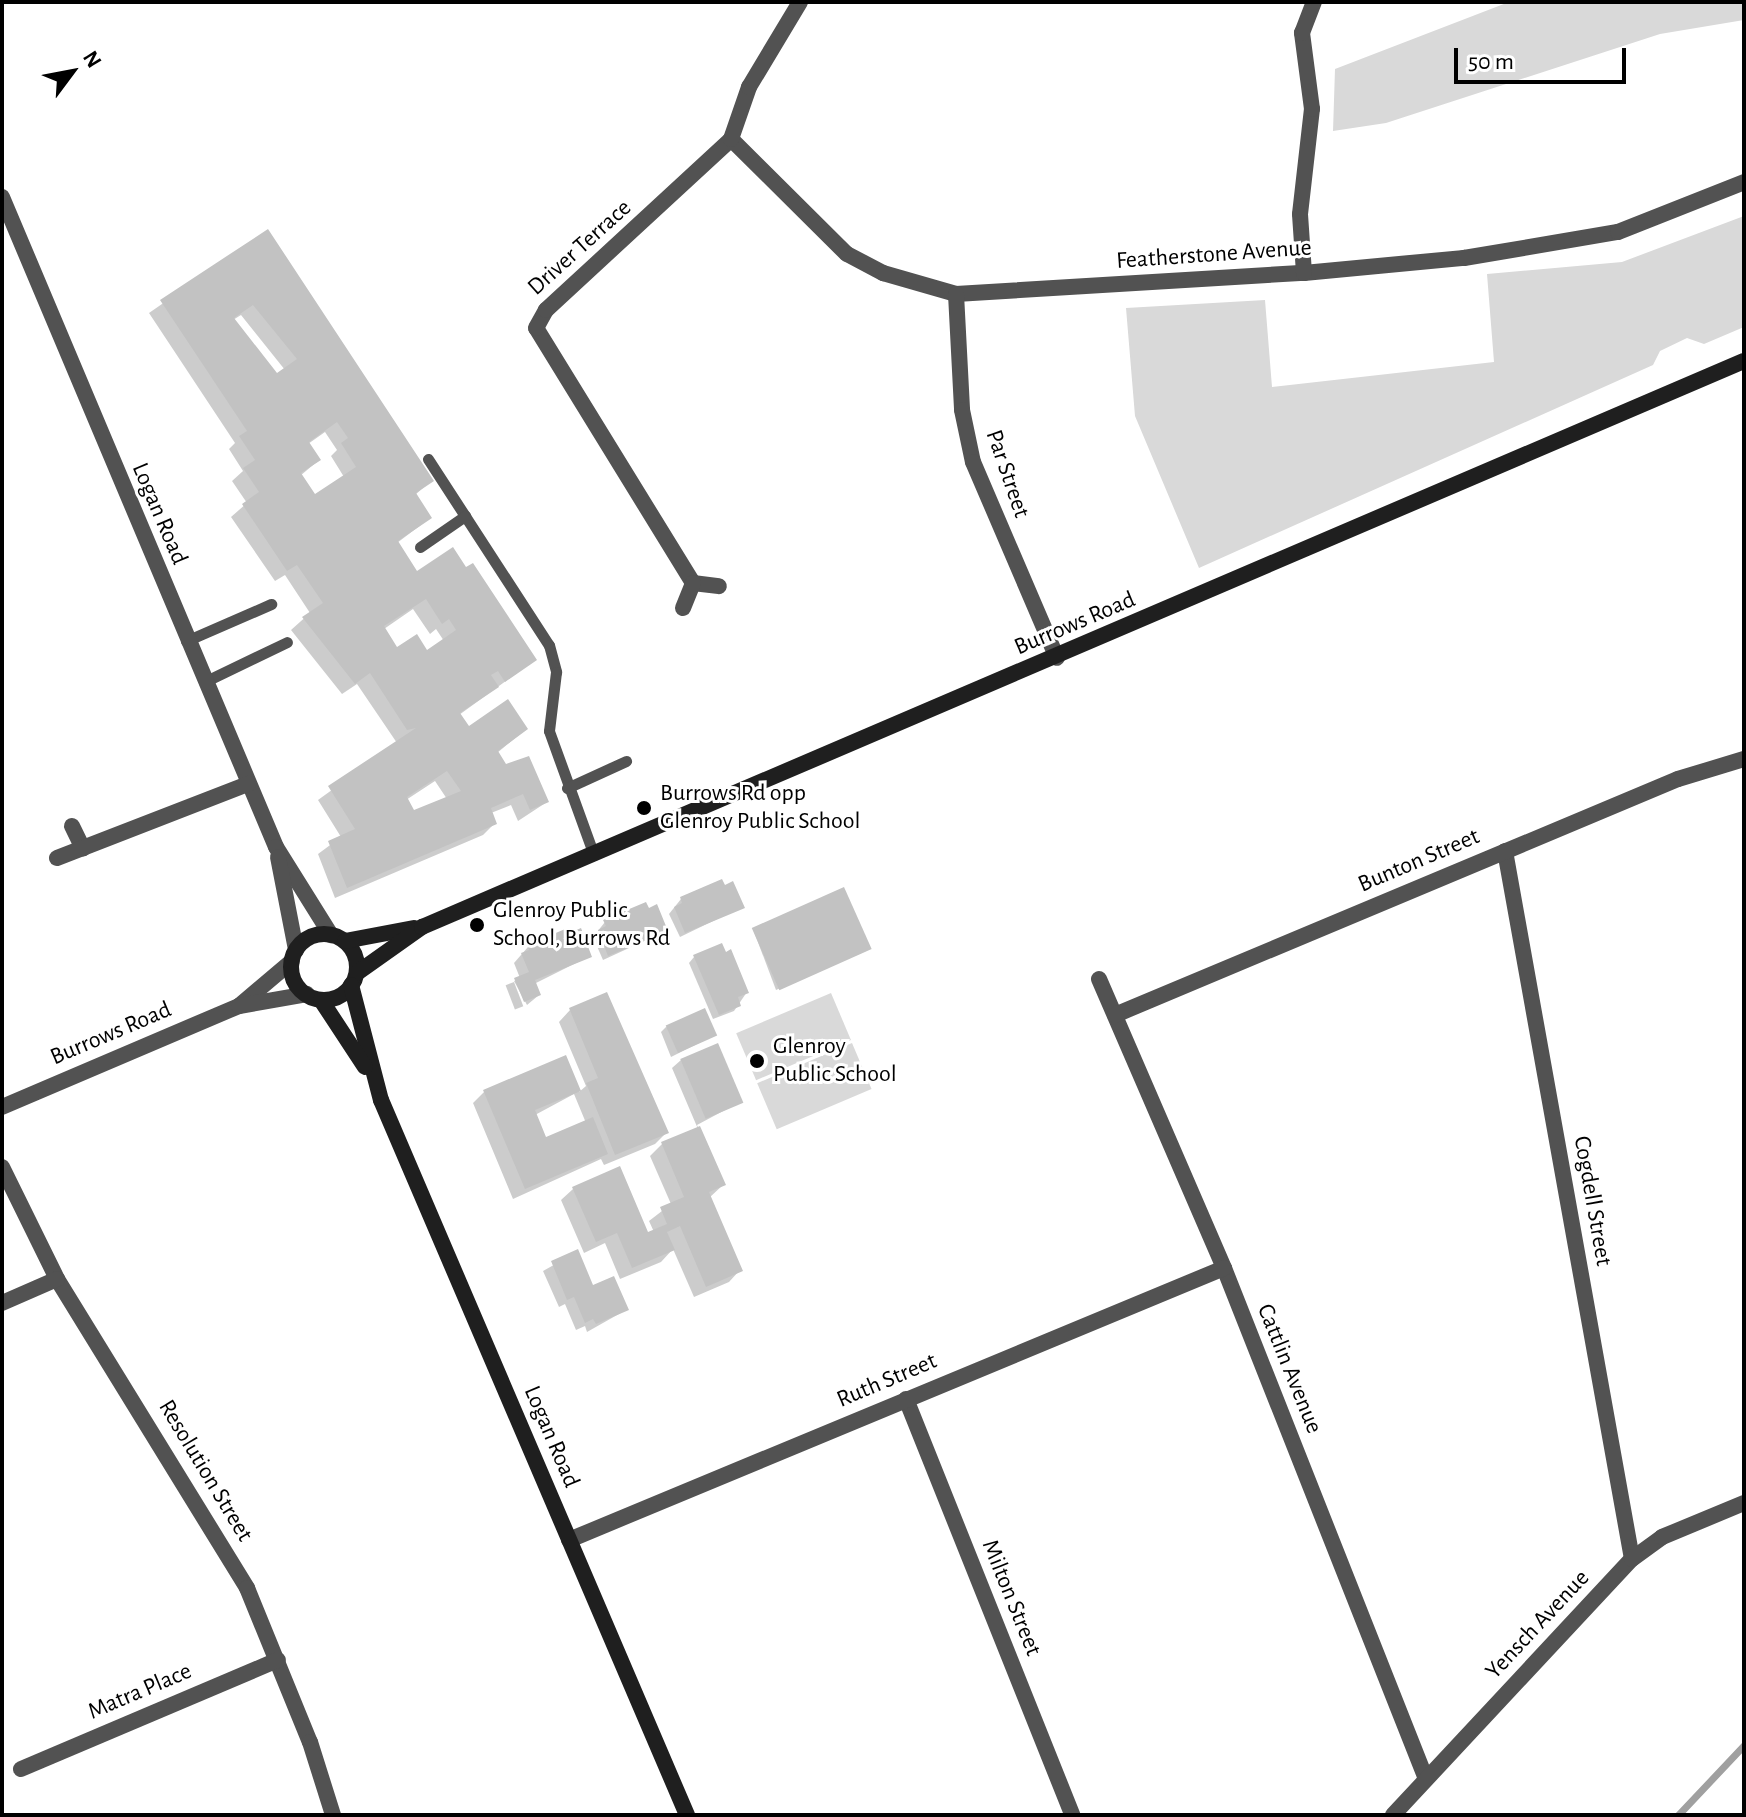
<!DOCTYPE html>
<html>
<head>
<meta charset="utf-8">
<style>
  body { margin:0 }
  #map { position:relative; width:1746px; height:1817px; overflow:hidden; background:#fff; font-family:"Alegreya Sans",sans-serif }
  div>[style] { position:absolute }
  .green>* { inset:0; background:#d9d9d9; transform-origin:0 0 }
  .shadow>* { inset:0; background:#0003; transform-origin:0 0 }
  .stream>* { height:7px; margin:-3.5px; padding:0 3.5px; transform-origin:3.5px; border-radius:3.5px; background:#a0a0a0 }
  .building>* { inset:0; background:#c2c2c2; transform-origin:0 0 }
  .service>* { height:11px; margin:-5.5px; padding:0 5.5px; transform-origin:5.5px; border-radius:5.5px; background:#525252 }
  .minor>* { height:16px; margin:-8px; padding:0 8px; transform-origin:8px; border-radius:8px; background:#525252 }
  .tertiary>* { height:16px; margin:-8px; padding:0 8px; transform-origin:8px; border-radius:8px; background:#525252 }
  .secondary>* { height:16px; margin:-8px; padding:0 8px; transform-origin:8px; border-radius:8px; background:#1f1f1f }
  .secondary>.ring { margin:-8px; padding:0; box-sizing:content-box; background:none; border:16px solid #1f1f1f; border-radius:50% }
  .dots>* { width:22px; height:22px; translate:-50% -50%; box-sizing:border-box; border:4px solid #fff; border-radius:50% }
  span { translate:-50% -50%; white-space:nowrap; text-align:center; line-height:1.15; -webkit-text-stroke:6px #fff; paint-order:stroke }
  .street-label { font-size:24px; color:#000 }
  .poi-label { font-size:24px; color:#000 }
  .left { translate:0 -50%; text-align:left }
  .frame { position:absolute; inset:0; border:4px solid #000; pointer-events:none }
  .north { position:absolute; left:32px; top:32px; width:80px; height:80px; -webkit-text-stroke:6px #fff; paint-order:stroke; rotate:58deg; font-size:22px; font-weight:700; line-height:32px; text-align:center; color:#000 }
  .north::after { content:''; display:block; margin:auto; width:28px; height:36px; background:#000; clip-path:polygon(50% 0,100% 100%,50% 72%,0 100%) }
  .scale { position:absolute; left:1454px; top:48px; width:172px; height:36px; box-sizing:border-box; border:4px solid #000; border-top:0; padding-left:10px; font-size:24px; line-height:28px; white-space:nowrap; color:#000; -webkit-text-stroke:6px #fff; paint-order:stroke }
</style>
</head>
<body>
<div id="map">
  <div class="green">
    <i style="clip-path:polygon(1509px 2px,1744px 2px,1744px 20px,1660px 34px,1386px 123px,1333px 131px,1335px 69px)"></i>
    <i style="clip-path:polygon(1744px 216px,1744px 327px,1704px 344px,1687px 338px,1660px 351px,1653px 365px,1199px 568px,1135px 416px,1126px 308px,1265px 300px,1272px 387px,1494px 362px,1487px 274px,1622px 262px)"></i>
    <i style="left:831px;top:993px;width:51px;height:103px;rotate:67deg"></i>
    <i style="left:852px;top:1043px;width:50px;height:103px;rotate:67deg"></i>
  </div>
  <div class="shadow">
    <i style="clip-path:polygon(evenodd,267px 231px,432px 480px,415px 495px,430px 518px,397px 543px,417px 573px,535px 660px,459px 715px,468px 729px,526px 729px,497px 753px,505px 767px,547px 802px,518px 821px,511px 805px,491px 813px,495px 823px,483px 835px,335px 898px,318px 854px,341px 837px,318px 800px,397px 743px,357px 684px,342px 694px,291px 630px,310px 613px,285px 575px,275px 581px,231px 517px,247px 503px,232px 481px,243px 471px,229px 449px,235px 443px,149px 313px,267px 231px,241px 315px,285px 370px,277px 375px,233px 320px,241px 315px,267px 231px,325px 432px,337px 450px,331px 456px,344px 477px,315px 496px,300px 476px,319px 460px,308px 444px,325px 432px,267px 231px,413px 609px,430px 634px,436px 629px,444px 641px,426px 653px,397px 649px,384px 629px,413px 609px,267px 231px,435px 781px,447px 799px,413px 813px,406px 800px,435px 781px)"></i>
    <i style="clip-path:polygon(681px 899px,742px 907px,680px 937px,669px 914px)"></i>
    <i style="clip-path:polygon(605px 922px,666px 931px,603px 960px,593px 937px)"></i>
    <i style="clip-path:polygon(753px 929px,866px 951px,776px 990px)"></i>
    <i style="clip-path:polygon(528px 947px,590px 956px,534px 984px,539px 995px,527px 1005px,514px 981px,520px 978px,514px 963px)"></i>
    <i style="clip-path:polygon(694px 957px,747px 992px,734px 1011px,713px 1019px,689px 963px)"></i>
    <i style="left:514px;top:982px;width:26px;height:9px;rotate:69deg"></i>
    <i style="clip-path:polygon(evenodd,570px 1010px,667px 1132px,655px 1144px,604px 1165px,601px 1159px,513px 1199px,473px 1103px,485px 1091px,565px 1058px,579px 1092px,586px 1086px,559px 1022px,570px 1010px,574px 1094px,586px 1123px,545px 1140px,535px 1115px,574px 1094px)"></i>
    <i style="clip-path:polygon(666px 1027px,715px 1035px,671px 1057px,661px 1032px)"></i>
    <i style="clip-path:polygon(681px 1060px,740px 1102px,697px 1125px,723px 1185px,709px 1198px,740px 1270px,729px 1282px,694px 1297px,673px 1249px,661px 1262px,620px 1279px,605px 1243px,584px 1253px,561px 1200px,573px 1189px,647px 1235px,654px 1232px,649px 1221px,671px 1204px,650px 1156px,662px 1144px,698px 1129px,672px 1068px)"></i>
    <i style="clip-path:polygon(577px 1252px,592px 1287px,626px 1310px,587px 1332px,585px 1326px,576px 1330px,565px 1304px,559px 1307px,543px 1271px)"></i>
  </div>
  <div class="stream">
    <i style="left:1678px;top:1815px;width:96px;rotate:-46.7deg"></i>
  </div>
  <div class="building">
    <i style="clip-path:polygon(evenodd,268px 229px,434px 481px,416px 493px,432px 518px,398px 541px,417px 571px,453px 547px,466px 567px,473px 563px,537px 660px,505px 682px,498px 671px,491px 675px,499px 687px,460px 713px,469px 726px,508px 699px,528px 729px,498px 751px,506px 764px,529px 756px,549px 802px,530px 810px,523px 794px,491px 808px,497px 824px,347px 888px,328px 841px,355px 829px,328px 786px,416px 728px,407px 730px,370px 673px,355px 684px,302px 617px,323px 603px,297px 565px,287px 571px,242px 504px,259px 492px,243px 468px,255px 460px,239px 436px,247px 431px,160px 300px,268px 229px,253px 305px,297px 359px,277px 373px,234px 318px,253px 305px,268px 229px,337px 422px,348px 438px,341px 443px,356px 467px,315px 494px,301px 473px,321px 460px,309px 442px,337px 422px,268px 229px,426px 599px,442px 624px,449px 619px,456px 630px,427px 650px,417px 634px,397px 647px,384px 626px,426px 599px,268px 229px,447px 771px,461px 791px,414px 810px,407px 797px,447px 771px)"></i>
    <i style="clip-path:polygon(722px 879px,725px 885px,733px 881px,745px 908px,685px 933px,674px 907px,682px 903px,680px 897px)"></i>
    <i style="left:844px;top:887px;width:68px;height:101px;rotate:66deg"></i>
    <i style="clip-path:polygon(646px 902px,649px 908px,657px 904px,668px 931px,608px 956px,598px 930px,606px 926px,603px 920px)"></i>
    <i style="clip-path:polygon(570px 927px,572px 932px,581px 928px,592px 957px,535px 980px,541px 995px,524px 1002px,514px 978px,529px 972px,521px 953px,529px 950px,527px 945px)"></i>
    <i style="clip-path:polygon(722px 943px,726px 952px,731px 949px,749px 993px,738px 997px,741px 1006px,719px 1015px,693px 955px)"></i>
    <i style="clip-path:polygon(607px 992px,669px 1133px,615px 1155px,586px 1083px,598px 1078px,569px 1008px)"></i>
    <i style="left:705px;top:1008px;width:30px;height:43px;rotate:66deg"></i>
    <i style="left:718px;top:1043px;width:65px;height:41px;rotate:67deg"></i>
    <i style="clip-path:polygon(566px 1055px,581px 1091px,535px 1110px,546px 1137px,593px 1117px,608px 1154px,525px 1189px,483px 1090px)"></i>
    <i style="clip-path:polygon(700px 1126px,726px 1185px,709px 1192px,743px 1271px,706px 1287px,680px 1226px,667px 1232px,675px 1250px,632px 1268px,617px 1233px,596px 1242px,572px 1187px,620px 1166px,648px 1232px,667px 1224px,660px 1207px,684px 1197px,661px 1142px)"></i>
    <i style="clip-path:polygon(578px 1249px,593px 1285px,614px 1276px,629px 1310px,596px 1324px,593px 1319px,585px 1323px,574px 1297px,567px 1300px,551px 1261px)"></i>
  </div>
  <div class="service">
    <i style="left:428px;top:459px;width:222px;rotate:57deg"></i>
    <i style="left:549px;top:645px;width:28px;rotate:75deg"></i>
    <i style="left:556px;top:672px;width:59px;rotate:96.8deg"></i>
    <i style="left:549px;top:731px;width:132px;rotate:70.1deg"></i>
    <i style="left:420px;top:547px;width:55px;rotate:-34.6deg"></i>
    <i style="left:186px;top:641px;width:93px;rotate:-23.5deg"></i>
    <i style="left:204px;top:682px;width:92px;rotate:-25.7deg"></i>
    <i style="left:567px;top:788px;width:65px;rotate:-24.6deg"></i>
  </div>
  <div class="minor">
    <i style="left:731px;top:139px;width:163px;rotate:44.8deg"></i>
    <i style="left:847px;top:254px;width:41px;rotate:27.8deg"></i>
    <i style="left:883px;top:273px;width:76px;rotate:16deg"></i>
    <i style="left:956px;top:294px;width:349px;rotate:-3.5deg"></i>
    <i style="left:1304px;top:273px;width:161px;rotate:-5.4deg"></i>
    <i style="left:1464px;top:258px;width:156px;rotate:-9.6deg"></i>
    <i style="left:1618px;top:232px;width:136px;rotate:-21.6deg"></i>
    <i style="left:2px;top:197px;width:705px;rotate:67.14deg"></i>
    <i style="left:276px;top:847px;width:104px;rotate:58deg"></i>
    <i style="left:1304px;top:273px;width:59px;rotate:-93.9deg"></i>
    <i style="left:1300px;top:214px;width:106px;rotate:-83.5deg"></i>
    <i style="left:1312px;top:109px;width:77px;rotate:-97.5deg"></i>
    <i style="left:1302px;top:33px;width:33px;rotate:-69deg"></i>
    <i style="left:956px;top:294px;width:116px;rotate:87deg"></i>
    <i style="left:962px;top:410px;width:53px;rotate:78.1deg"></i>
    <i style="left:973px;top:462px;width:213px;rotate:66.8deg"></i>
    <i style="left:693px;top:583px;width:299px;rotate:-121.6deg"></i>
    <i style="left:536px;top:328px;width:21px;rotate:-61deg"></i>
    <i style="left:546px;top:310px;width:252px;rotate:-42.7deg"></i>
    <i style="left:731px;top:139px;width:55px;rotate:-70.9deg"></i>
    <i style="left:749px;top:87px;width:99px;rotate:-59deg"></i>
    <i style="left:693px;top:583px;width:26px;rotate:7deg"></i>
    <i style="left:683px;top:608px;width:27px;rotate:-68deg"></i>
    <i style="left:72px;top:826px;width:25px;rotate:64deg"></i>
    <i style="left:1505px;top:851px;width:719px;rotate:79.83deg"></i>
    <i style="left:278px;top:857px;width:95px;rotate:79deg"></i>
    <i style="left:57px;top:858px;width:205px;rotate:-21.2deg"></i>
    <i style="left:1099px;top:979px;width:315px;rotate:66.6deg"></i>
    <i style="left:1224px;top:1268px;width:549px;rotate:68.43deg"></i>
    <i style="left:1115px;top:1015px;width:610px;rotate:-22.74deg"></i>
    <i style="left:1678px;top:779px;width:69px;rotate:-16.9deg"></i>
    <i style="left:2px;top:1167px;width:125px;rotate:63.8deg"></i>
    <i style="left:57px;top:1279px;width:363px;rotate:58.4deg"></i>
    <i style="left:247px;top:1588px;width:166px;rotate:67.8deg"></i>
    <i style="left:310px;top:1742px;width:77px;rotate:72.5deg"></i>
    <i style="left:2px;top:1303px;width:60px;rotate:-23.6deg"></i>
    <i style="left:906px;top:1399px;width:448px;rotate:68.2deg"></i>
    <i style="left:569px;top:1540px;width:709px;rotate:-22.55deg"></i>
    <i style="left:21px;top:1769px;width:279px;rotate:-23deg"></i>
    <i style="left:1393px;top:1815px;width:350px;rotate:-47deg"></i>
    <i style="left:1632px;top:1559px;width:37px;rotate:-36deg"></i>
    <i style="left:1662px;top:1537px;width:89px;rotate:-22.5deg"></i>
  </div>
  <div class="tertiary">
    <i style="left:240px;top:1005px;width:68px;rotate:-40.2deg"></i>
    <i style="left:2px;top:1107px;width:258px;rotate:-23.1deg"></i>
    <i style="left:239px;top:1006px;width:69px;rotate:-10deg"></i>
  </div>
  <div class="secondary">
    <i class="ring" style="left:291px;top:934px;width:50px;height:50px"></i>
    <i style="left:345px;top:941px;width:70px;rotate:-10.7deg"></i>
    <i style="left:357px;top:973px;width:80px;rotate:-35.3deg"></i>
    <i style="left:422px;top:927px;width:1438px;rotate:-23.18deg"></i>
    <i style="left:351px;top:985px;width:119px;rotate:75.4deg"></i>
    <i style="left:381px;top:1100px;width:778px;rotate:66.83deg"></i>
    <i style="left:321px;top:1000px;width:80px;rotate:56.7deg"></i>
  </div>
  <div class="dots">
    <i style="left:644px;top:808px;background:#000"></i>
    <i style="left:477px;top:925px;background:#000"></i>
    <i style="left:757px;top:1061px;background:#000"></i>
  </div>
  <div class="street-label">
    <span style="left:580px;top:248px;rotate:-42deg">Driver Terrace</span>
    <span style="left:1214px;top:255px;rotate:-4deg">Featherstone Avenue</span>
    <span style="left:1007px;top:474px;rotate:71deg">Par Street</span>
    <span style="left:159px;top:514px;rotate:67deg">Logan Road</span>
    <span style="left:1075px;top:624px;rotate:-23deg">Burrows Road</span>
    <span style="left:1419px;top:861px;rotate:-23deg">Bunton Street</span>
    <span style="left:111px;top:1034px;rotate:-23deg">Burrows Road</span>
    <span style="left:1592px;top:1201px;rotate:80deg">Cogdell Street</span>
    <span style="left:1289px;top:1369px;rotate:68deg">Cattlin Avenue</span>
    <span style="left:887px;top:1381px;rotate:-23deg">Ruth Street</span>
    <span style="left:551px;top:1437px;rotate:67deg">Logan Road</span>
    <span style="left:205px;top:1471px;rotate:59deg">Resolution Street</span>
    <span style="left:1011px;top:1598px;rotate:68deg">Milton Street</span>
    <span style="left:1538px;top:1625px;rotate:-47deg">Yensch Avenue</span>
    <span style="left:140px;top:1692px;rotate:-23deg">Matra Place</span>
  </div>
  <div class="poi-label">
    <span class="left" style="left:660px;top:808px">Burrows Rd opp<br>Glenroy Public School</span>
    <span class="left" style="left:493px;top:925px">Glenroy Public<br>School, Burrows Rd</span>
    <span class="left" style="left:773px;top:1061px">Glenroy<br>Public School</span>
  </div>
  <div class="frame"></div>
  <div class="north">N</div>
  <div class="scale">50 m</div>
</div>
</body>
</html>
